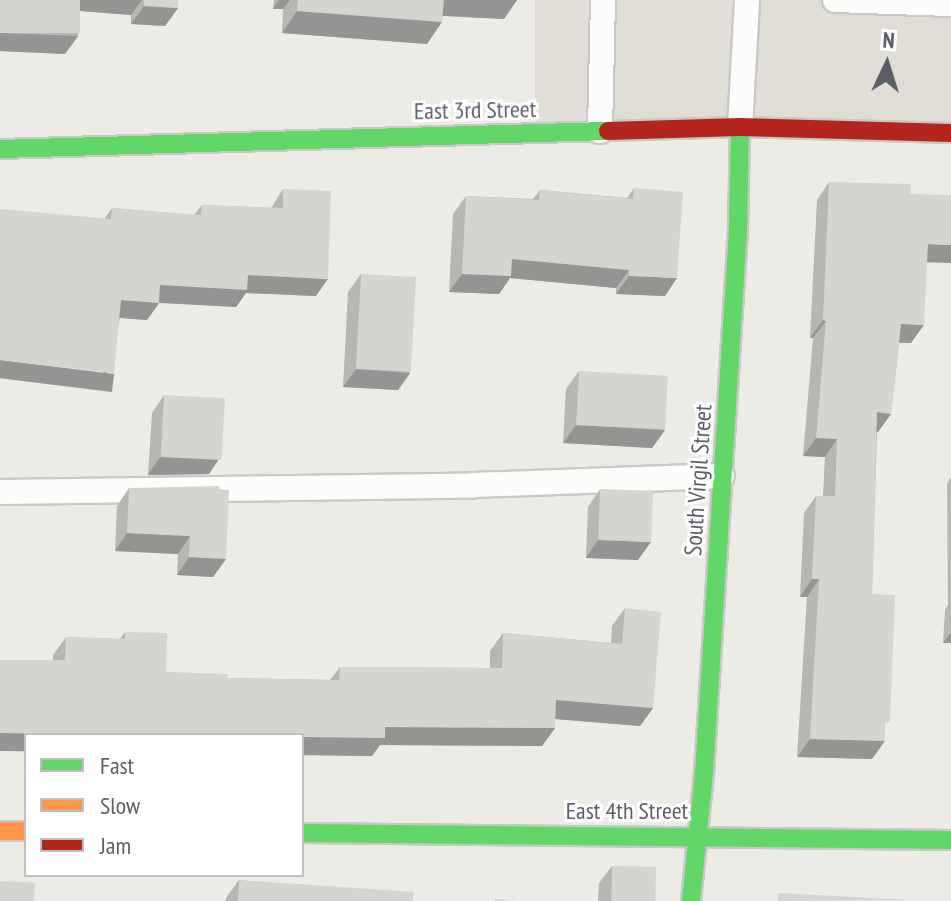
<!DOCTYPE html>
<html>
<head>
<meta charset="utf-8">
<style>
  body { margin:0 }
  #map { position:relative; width:951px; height:901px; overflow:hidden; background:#ecebe5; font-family:"PT Sans Narrow",sans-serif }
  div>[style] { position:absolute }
  .education>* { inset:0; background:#dfddd5; transform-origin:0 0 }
  .roads { filter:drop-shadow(2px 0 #c8c8c6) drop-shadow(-2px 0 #c8c8c6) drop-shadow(0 2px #c8c8c6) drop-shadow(0 -2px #c8c8c6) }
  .lane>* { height:24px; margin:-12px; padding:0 12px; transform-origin:12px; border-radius:12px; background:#fcfcfb }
  .fast>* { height:18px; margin:-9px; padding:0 9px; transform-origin:9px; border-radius:9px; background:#63d668 }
  .slow>* { height:18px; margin:-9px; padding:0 9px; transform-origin:9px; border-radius:9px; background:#ff974d }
  .jam>* { height:18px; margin:-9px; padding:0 9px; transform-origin:9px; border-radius:9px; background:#b3261e }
  .wall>* { inset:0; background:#b7b6b3 }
  .shaded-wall>* { inset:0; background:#959492; transform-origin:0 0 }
  .building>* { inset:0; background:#d5d4d0; transform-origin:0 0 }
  span { translate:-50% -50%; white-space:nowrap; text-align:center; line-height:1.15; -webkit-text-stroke:6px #fff; paint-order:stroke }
  .street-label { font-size:24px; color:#5b5e64 }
  .legend { position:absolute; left:24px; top:733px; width:280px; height:144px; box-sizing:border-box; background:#fff; border:2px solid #bdbfc1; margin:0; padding:10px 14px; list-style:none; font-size:24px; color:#5b5e64 }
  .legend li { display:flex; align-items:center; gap:16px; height:40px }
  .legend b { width:40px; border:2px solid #bdbfc1 }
  .north { position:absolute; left:847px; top:24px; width:80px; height:80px; -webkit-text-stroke:6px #fff; paint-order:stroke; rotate:4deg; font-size:22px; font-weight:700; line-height:32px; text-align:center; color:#5b5e64 }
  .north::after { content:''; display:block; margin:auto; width:28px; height:36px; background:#5b5e64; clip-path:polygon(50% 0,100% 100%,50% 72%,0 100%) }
</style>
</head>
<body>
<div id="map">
  <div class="education">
    <i style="left:535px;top:0;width:416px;height:132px"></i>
  </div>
  <div class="roads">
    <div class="lane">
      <i style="left:835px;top:0;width:116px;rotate:2deg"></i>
      <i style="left:740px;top:127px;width:127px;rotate:-86.8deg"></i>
      <i style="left:600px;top:131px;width:131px;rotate:-88.7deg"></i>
      <i style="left:0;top:492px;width:474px;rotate:-0.8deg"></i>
      <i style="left:474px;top:485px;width:248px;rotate:-2.1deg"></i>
    </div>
    <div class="fast">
      <i style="left:0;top:149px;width:608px;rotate:-1.7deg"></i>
      <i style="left:302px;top:833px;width:649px;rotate:0.62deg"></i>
      <i style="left:691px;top:901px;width:129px;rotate:-84.2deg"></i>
      <i style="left:704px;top:773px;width:545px;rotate:-86.42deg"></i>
      <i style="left:738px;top:229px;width:102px;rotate:-88.9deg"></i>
    </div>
    <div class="slow">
      <i style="left:0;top:831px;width:26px"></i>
    </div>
    <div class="jam">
      <i style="left:608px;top:131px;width:132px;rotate:-1.7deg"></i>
      <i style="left:740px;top:127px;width:211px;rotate:1.6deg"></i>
    </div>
  </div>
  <div class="wall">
    <i style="clip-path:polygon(0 0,178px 0,178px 8px,165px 26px,131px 24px,131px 15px,80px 11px,78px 36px,65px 54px,0 51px)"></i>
    <i style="clip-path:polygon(274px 0,517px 0,504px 19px,443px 16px,427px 44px,282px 33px,283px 9px,273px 9px)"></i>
    <i style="clip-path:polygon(829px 182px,927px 262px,911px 343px,899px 343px,891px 414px,878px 432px,877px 432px,872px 594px,885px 729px,872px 759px,797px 757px,807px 597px,800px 597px,804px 513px,816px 496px,823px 496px,825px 457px,803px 456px,813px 338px,810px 338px,817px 200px)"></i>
    <i style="clip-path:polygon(634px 188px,665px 296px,616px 294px,616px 288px,510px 278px,499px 294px,449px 292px,453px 214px,466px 196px,533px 199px,540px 190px,627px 198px)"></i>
    <i style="clip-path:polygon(283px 189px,316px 296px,246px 293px,236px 307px,159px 303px,147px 320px,120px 318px,103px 390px,105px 218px,112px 208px,194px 215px,202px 205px,271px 208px)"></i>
    <i style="clip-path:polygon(361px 274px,410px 373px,398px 390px,343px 387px,348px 292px)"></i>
    <i style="clip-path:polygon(579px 371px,665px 430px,652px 448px,563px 443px,566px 389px)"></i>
    <i style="clip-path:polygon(164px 395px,221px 456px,209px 474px,148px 475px,152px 413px)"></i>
    <i style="clip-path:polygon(951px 477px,951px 643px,943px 643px,945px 610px,948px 605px,947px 484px)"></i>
    <i style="clip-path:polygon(129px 488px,226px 559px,213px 577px,177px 575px,178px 554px,115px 551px,117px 506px)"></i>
    <i style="clip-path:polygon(600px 489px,638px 560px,586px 558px,588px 507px)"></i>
    <i style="clip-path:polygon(625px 608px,653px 708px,640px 726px,555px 719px,555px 728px,542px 746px,380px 745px,372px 756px,0 751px,0 660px,53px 660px,53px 655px,66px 637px,120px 639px,125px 632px,166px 672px,227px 678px,330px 680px,340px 667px,490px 668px,490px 651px,503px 633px,611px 643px,612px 626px)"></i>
    <i style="clip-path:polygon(612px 866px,654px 901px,598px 901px,599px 883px)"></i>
    <i style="clip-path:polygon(239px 880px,413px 901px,226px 901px,226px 898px)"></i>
  </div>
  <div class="shaded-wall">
    <i style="clip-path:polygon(75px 0,142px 0,131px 15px,68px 10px)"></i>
    <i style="clip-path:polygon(279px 0,290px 0,283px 9px,273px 9px)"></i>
    <i style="clip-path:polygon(440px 0,517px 0,504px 19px,429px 15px)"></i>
    <i style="clip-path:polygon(144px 6px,178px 8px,165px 26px,131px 24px)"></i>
    <i style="clip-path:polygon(297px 11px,442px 22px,427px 44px,282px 33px)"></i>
    <i style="clip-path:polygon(0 33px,78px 36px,65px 54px,0 51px)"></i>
    <i style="clip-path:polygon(928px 244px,951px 245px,951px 263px,915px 262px)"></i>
    <i style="clip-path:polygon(512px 259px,629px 270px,616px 288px,510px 278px,499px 294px,449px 292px,462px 274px)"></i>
    <i style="clip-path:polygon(248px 275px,328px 279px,316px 296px,246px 293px,236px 307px,148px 302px,160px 285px)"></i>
    <i style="clip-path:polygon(629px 276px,677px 278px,665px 296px,616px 294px)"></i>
    <i style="clip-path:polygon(121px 300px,159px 303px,147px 320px,109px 317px)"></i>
    <i style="clip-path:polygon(823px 320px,826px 321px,813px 338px,810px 338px)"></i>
    <i style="clip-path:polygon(901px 324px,924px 325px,911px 343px,888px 342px)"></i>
    <i style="left:0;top:360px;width:115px;height:18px;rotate:7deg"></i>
    <i style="clip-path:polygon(356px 369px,410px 373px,398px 390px,343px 387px)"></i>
    <i style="clip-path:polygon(877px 412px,891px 414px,878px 432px,865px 430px)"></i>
    <i style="clip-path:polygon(576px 425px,665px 430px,652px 448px,563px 443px)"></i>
    <i style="clip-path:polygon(816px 438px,837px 439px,825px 457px,803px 456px)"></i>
    <i style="clip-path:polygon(221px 456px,209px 474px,148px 475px,160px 457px)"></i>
    <i style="clip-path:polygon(127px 533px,190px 536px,178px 554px,115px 551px)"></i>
    <i style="clip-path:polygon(598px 540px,651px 542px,638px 560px,586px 558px)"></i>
    <i style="clip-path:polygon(189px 557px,226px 559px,213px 577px,177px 575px)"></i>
    <i style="clip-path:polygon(812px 579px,819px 579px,807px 597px,800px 597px)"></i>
    <i style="clip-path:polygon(950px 634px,951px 634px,951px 643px,943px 643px)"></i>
    <i style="clip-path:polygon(556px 700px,653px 708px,640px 726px,543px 718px)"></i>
    <i style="clip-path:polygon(385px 727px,555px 728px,542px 746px,380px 745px,372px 756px,302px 755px,302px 737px)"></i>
    <i style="clip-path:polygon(0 733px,166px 735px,26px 735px,26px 751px,0 751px)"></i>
    <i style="clip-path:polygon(810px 739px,885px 741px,872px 759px,797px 757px)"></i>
  </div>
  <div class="building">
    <i style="left:0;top:0;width:80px;height:33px"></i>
    <i style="clip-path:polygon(144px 0,178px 0,178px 8px,144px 6px)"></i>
    <i style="clip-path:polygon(298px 0,444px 0,442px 22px,297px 11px)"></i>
    <i style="clip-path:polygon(829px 182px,911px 184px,910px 194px,951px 195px,951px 245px,928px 244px,924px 325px,901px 324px,891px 414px,877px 412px,872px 594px,895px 595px,890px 722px,885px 722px,885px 741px,810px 739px,819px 579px,812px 579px,816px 496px,835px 496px,837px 439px,816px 438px,826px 321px,823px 320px)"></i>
    <i style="clip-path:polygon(634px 188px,683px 192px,677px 278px,629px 276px,629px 270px,512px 259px,511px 276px,462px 274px,466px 196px,539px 200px,540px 190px,633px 199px)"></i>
    <i style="clip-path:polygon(283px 189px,331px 191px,328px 279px,248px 275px,247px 290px,160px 285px,159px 303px,121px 300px,114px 373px,0 360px,0 209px,111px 219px,112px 208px,201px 215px,202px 205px,283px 208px)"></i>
    <i style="left:361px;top:274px;width:55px;height:95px;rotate:3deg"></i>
    <i style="left:579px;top:371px;width:89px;height:54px;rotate:3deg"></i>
    <i style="left:164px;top:395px;width:61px;height:62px;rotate:3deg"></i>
    <i style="clip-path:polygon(219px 486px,219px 489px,229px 490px,226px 559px,189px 557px,190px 536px,127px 533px,129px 488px)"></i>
    <i style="left:600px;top:489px;width:53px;height:51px;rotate:2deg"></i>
    <i style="clip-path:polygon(625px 608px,661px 612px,653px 708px,556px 700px,555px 728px,385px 727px,385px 738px,302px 737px,302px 735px,166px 735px,0 733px,0 660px,65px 660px,66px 637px,125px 639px,125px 632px,167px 633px,166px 672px,228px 674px,227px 678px,339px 680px,340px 667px,502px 668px,503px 633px,622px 644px)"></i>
    <i style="left:612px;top:866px;width:44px;height:35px;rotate:1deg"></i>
    <i style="clip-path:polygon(239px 880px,414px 892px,413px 901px,238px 901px)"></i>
    <i style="left:0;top:881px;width:35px;height:20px;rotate:3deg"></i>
    <i style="clip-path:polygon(778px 893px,909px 900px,778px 901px)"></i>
    <i style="clip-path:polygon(495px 899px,515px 901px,495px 901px)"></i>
  </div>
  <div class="street-label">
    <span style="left:475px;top:110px;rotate:-1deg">East 3rd Street</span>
    <span style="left:698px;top:480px;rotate:-86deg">South Virgil Street</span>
    <span style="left:627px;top:811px">East 4th Street</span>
  </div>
  <ul class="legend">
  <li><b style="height:10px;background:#63d668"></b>Fast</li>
  <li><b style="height:10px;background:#ff974d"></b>Slow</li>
  <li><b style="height:10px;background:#b3261e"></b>Jam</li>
  </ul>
  <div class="north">N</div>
</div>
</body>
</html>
